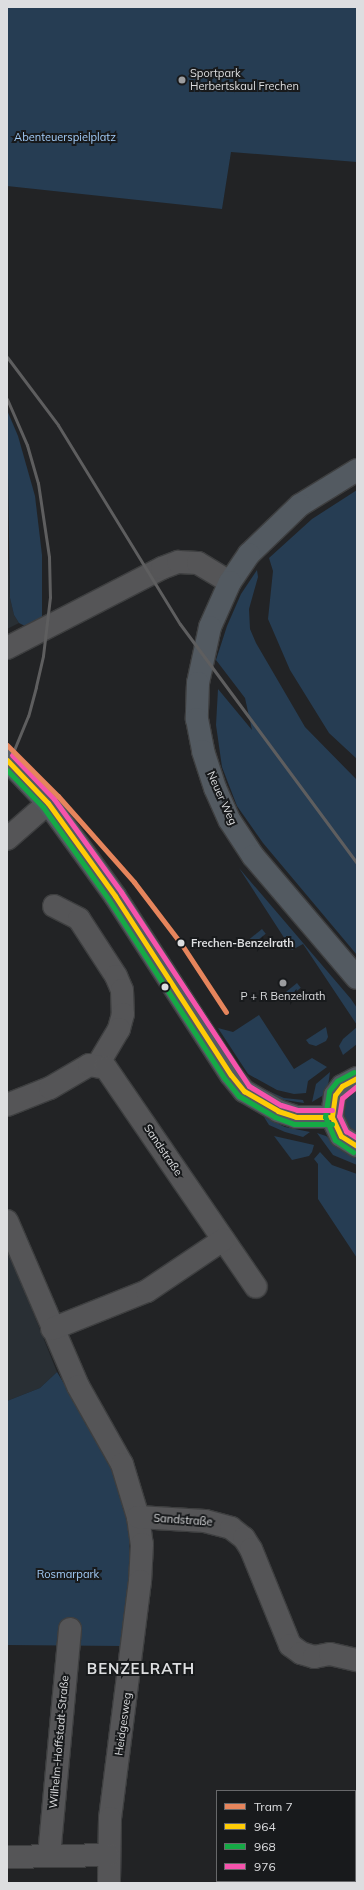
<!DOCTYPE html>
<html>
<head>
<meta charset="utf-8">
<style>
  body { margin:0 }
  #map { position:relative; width:364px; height:1890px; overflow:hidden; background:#222325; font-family:Mulish,sans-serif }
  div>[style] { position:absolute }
  .built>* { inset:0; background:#292f34 }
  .green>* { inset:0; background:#263d53; transform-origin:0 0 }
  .roads { filter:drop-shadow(1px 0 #3e3f40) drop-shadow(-1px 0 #3e3f40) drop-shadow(0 1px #3e3f40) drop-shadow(0 -1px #3e3f40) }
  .minor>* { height:22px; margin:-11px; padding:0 11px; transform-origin:11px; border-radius:11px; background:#555557 }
  .major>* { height:22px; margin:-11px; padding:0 11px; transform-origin:11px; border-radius:11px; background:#535a61 }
  .rail>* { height:3px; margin:-1.5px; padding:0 1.5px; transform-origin:1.5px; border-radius:1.5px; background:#5e5e5f }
  .bus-1>* { height:5px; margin:-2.5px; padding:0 2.5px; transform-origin:2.5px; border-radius:2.5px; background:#ffcc06 }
  .bus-2>* { height:5px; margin:-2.5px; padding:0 2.5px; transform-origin:2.5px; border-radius:2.5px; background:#15aa45 }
  .bus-3>* { height:5px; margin:-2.5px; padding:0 2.5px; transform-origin:2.5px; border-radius:2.5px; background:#f653ac }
  .tram-1>* { height:5px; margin:-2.5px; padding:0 2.5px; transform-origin:2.5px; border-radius:2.5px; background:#e6855c }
  .dots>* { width:11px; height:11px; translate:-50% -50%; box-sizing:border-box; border:2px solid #181a1c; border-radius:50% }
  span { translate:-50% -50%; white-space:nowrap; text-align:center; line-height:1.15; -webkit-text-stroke:4px #181a1c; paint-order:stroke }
  .poi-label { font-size:11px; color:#dddee0 }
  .left { translate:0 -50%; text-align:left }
  .park-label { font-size:11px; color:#a3cdf9 }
  .street-label { font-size:11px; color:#dddee0 }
  .stop-label { font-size:11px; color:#dddee0; font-weight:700 }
  .district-label { font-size:15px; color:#dddee0; font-weight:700; letter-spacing:1px }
  .frame { position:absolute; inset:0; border:8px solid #dddee0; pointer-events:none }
  .legend { position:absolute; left:216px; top:1790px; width:140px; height:92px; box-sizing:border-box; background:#181a1c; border:1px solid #67686a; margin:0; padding:5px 7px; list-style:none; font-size:12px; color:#dddee0 }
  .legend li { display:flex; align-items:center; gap:8px; height:20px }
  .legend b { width:20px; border:1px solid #67686a }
</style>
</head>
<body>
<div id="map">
  <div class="built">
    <i style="clip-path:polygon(7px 534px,10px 598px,14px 615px,19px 623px,7px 629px)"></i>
    <i style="clip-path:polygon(7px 1247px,57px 1372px,40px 1388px,7px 1401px)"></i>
  </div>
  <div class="green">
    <i style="clip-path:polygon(7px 7px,357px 7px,357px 162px,231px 152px,222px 209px,7px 186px)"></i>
    <i style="clip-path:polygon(7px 410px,18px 436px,35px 496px,42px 555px,42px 619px,27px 627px,19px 623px,14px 615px,10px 598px)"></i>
    <i style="clip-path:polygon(357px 490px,357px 759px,329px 733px,290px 670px,268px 619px,273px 571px,269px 558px,312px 519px)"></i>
    <i style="clip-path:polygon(257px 570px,258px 577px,249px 609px,250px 629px,256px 643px,305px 727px,357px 780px,357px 955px,263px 843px,237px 806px,222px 767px,216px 725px,218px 689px,252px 730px,245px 698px,216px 660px,227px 626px,241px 594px)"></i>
    <i style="clip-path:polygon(239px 868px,351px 999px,357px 1008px,357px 1025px,303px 944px,292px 950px)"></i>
    <i style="left:262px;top:929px;width:6px;height:23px;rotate:51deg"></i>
    <i style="left:297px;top:983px;width:6px;height:23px;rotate:51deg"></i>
    <i style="clip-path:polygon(259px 1015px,294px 1069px,312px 1058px,327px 1067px,308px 1081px,306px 1093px,294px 1094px,277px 1090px,248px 1074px,218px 1028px,233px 1032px)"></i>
    <i style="clip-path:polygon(326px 1027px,328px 1037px,326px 1041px,316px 1046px,309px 1044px,306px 1040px)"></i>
    <i style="clip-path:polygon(357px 1027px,357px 1044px,343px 1055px,339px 1046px,343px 1039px)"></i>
    <i style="clip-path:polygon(330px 1072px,327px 1093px,312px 1102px,316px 1084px)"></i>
    <i style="clip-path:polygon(257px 1086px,284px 1098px,303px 1100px,304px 1103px,278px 1099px)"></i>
    <i style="clip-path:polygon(357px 1090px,357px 1134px,348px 1128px,342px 1115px,345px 1101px)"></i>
    <i style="clip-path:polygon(264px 1117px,285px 1127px,310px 1132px,303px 1137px,285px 1132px,269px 1125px)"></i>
    <i style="clip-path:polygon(317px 1133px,326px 1136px,351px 1155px,357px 1157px,357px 1165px,333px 1155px)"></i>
    <i style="clip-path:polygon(274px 1136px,314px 1145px,312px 1152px,309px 1156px,292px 1160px)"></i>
    <i style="clip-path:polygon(320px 1152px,332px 1165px,357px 1174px,357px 1258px,318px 1199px,318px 1164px,314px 1159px)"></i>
    <i style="clip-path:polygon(57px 1372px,99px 1442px,113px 1470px,124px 1500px,129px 1531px,130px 1576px,122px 1646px,7px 1645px,7px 1401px,40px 1388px)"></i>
  </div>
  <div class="roads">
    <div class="minor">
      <i style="left:7px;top:648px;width:174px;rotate:-27.3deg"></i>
      <i style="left:162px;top:568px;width:17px;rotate:-21deg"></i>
      <i style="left:178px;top:562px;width:20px;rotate:3deg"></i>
      <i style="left:198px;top:563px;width:37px;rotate:31deg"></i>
      <i style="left:7px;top:839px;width:55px;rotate:-41.3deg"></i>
      <i style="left:54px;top:906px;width:28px;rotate:27deg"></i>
      <i style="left:79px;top:919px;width:68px;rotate:57deg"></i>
      <i style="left:116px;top:976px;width:15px;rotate:67deg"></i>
      <i style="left:122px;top:990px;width:24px;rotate:88deg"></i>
      <i style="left:123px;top:1014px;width:16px;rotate:105deg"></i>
      <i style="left:119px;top:1029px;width:43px;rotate:120.7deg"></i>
      <i style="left:7px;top:1105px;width:46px;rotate:-21.6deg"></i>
      <i style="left:50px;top:1088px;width:45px;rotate:-30.5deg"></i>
      <i style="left:89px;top:1065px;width:17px;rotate:10deg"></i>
      <i style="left:106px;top:1068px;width:265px;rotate:55.6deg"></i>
      <i style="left:7px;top:1221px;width:180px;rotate:66.7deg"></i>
      <i style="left:78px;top:1386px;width:90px;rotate:60.6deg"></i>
      <i style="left:122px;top:1464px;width:55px;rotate:73.2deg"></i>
      <i style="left:138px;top:1517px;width:27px;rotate:82deg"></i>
      <i style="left:142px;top:1544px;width:37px;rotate:93deg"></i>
      <i style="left:140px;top:1581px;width:239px;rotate:97.2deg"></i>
      <i style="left:110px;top:1818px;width:65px;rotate:90.9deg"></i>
      <i style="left:52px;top:1329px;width:102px;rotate:-21.8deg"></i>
      <i style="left:147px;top:1291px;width:92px;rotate:-33.9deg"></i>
      <i style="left:138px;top:1517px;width:67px;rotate:3.4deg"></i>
      <i style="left:205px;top:1521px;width:27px;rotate:15deg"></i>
      <i style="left:231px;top:1528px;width:16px;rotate:38deg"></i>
      <i style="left:244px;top:1538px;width:13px;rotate:58deg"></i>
      <i style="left:251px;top:1549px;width:104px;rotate:67.9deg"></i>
      <i style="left:290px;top:1645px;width:14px;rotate:36deg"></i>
      <i style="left:301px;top:1653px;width:14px;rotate:17deg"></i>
      <i style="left:314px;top:1657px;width:16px;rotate:-11deg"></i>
      <i style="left:330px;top:1654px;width:28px;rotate:13deg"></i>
      <i style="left:355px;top:1827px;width:2px"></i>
      <i style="left:49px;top:1856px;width:228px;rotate:-84.7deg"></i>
      <i style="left:7px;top:1857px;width:101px;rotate:-1.1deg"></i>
      <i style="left:317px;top:1881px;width:2px;rotate:90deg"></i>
    </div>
    <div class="major">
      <i style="left:357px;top:470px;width:67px;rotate:148.4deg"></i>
      <i style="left:300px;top:505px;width:71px;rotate:136.1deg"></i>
      <i style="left:249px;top:554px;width:34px;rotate:124deg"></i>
      <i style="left:230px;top:582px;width:49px;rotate:114deg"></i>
      <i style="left:210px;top:627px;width:57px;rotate:102.1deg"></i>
      <i style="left:198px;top:683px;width:36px;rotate:92deg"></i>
      <i style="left:197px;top:719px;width:33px;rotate:79deg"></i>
      <i style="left:203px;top:751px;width:39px;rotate:72deg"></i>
      <i style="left:215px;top:788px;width:36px;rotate:66deg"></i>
      <i style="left:230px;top:821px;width:42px;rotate:56.7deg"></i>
      <i style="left:253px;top:856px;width:160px;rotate:49.6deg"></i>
      <i style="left:7px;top:760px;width:59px;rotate:46.4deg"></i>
      <i style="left:48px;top:803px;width:115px;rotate:54.2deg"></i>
      <i style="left:115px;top:896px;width:213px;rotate:57.1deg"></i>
      <i style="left:231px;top:1075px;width:21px;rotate:51deg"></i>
      <i style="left:244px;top:1091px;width:39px;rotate:30deg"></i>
      <i style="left:278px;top:1111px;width:19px;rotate:18deg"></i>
      <i style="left:296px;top:1117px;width:36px"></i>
      <i style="left:357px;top:1078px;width:17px;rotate:152deg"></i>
      <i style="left:342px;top:1086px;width:11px;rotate:128deg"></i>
      <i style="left:335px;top:1095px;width:22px;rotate:98deg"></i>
      <i style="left:332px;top:1117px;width:21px;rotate:65deg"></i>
      <i style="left:341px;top:1136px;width:19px;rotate:32deg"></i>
    </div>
  </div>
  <div class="rail">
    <i style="left:7px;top:357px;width:85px;rotate:53.1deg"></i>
    <i style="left:58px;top:425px;width:233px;rotate:58.5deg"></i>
    <i style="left:180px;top:624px;width:297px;rotate:53.5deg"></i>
    <i style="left:7px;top:399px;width:50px;rotate:66.5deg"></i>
    <i style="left:27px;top:445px;width:40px;rotate:74deg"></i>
    <i style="left:38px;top:483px;width:75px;rotate:81.5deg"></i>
    <i style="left:49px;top:557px;width:40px;rotate:88.6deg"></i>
    <i style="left:50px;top:597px;width:59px;rotate:96.8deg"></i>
    <i style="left:43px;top:656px;width:32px;rotate:103deg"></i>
    <i style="left:36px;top:687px;width:30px;rotate:105deg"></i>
    <i style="left:28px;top:716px;width:55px;rotate:112.4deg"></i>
  </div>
  <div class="bus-1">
    <i style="left:7px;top:760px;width:59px;rotate:46.4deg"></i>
    <i style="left:48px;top:803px;width:115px;rotate:54.2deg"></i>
    <i style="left:115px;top:896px;width:213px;rotate:57.1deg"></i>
    <i style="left:231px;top:1075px;width:21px;rotate:51deg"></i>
    <i style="left:244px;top:1091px;width:39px;rotate:30deg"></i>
    <i style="left:278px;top:1111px;width:19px;rotate:18deg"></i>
    <i style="left:296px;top:1117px;width:36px"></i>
    <i style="left:357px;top:1078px;width:17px;rotate:152deg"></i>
    <i style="left:342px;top:1086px;width:11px;rotate:128deg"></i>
    <i style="left:335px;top:1095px;width:22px;rotate:98deg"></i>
    <i style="left:332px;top:1117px;width:21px;rotate:65deg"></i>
    <i style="left:341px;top:1136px;width:19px;rotate:32deg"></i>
  </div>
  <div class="bus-2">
    <i style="left:7px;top:770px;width:52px;rotate:45.8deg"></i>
    <i style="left:43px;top:807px;width:114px;rotate:54.6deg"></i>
    <i style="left:109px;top:900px;width:213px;rotate:57.1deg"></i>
    <i style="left:225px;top:1079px;width:22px;rotate:51deg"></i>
    <i style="left:239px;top:1096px;width:42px;rotate:30.3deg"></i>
    <i style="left:275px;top:1117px;width:20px;rotate:20deg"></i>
    <i style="left:294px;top:1124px;width:38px"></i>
    <i style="left:353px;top:1152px;width:22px;rotate:-146deg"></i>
    <i style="left:335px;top:1140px;width:25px;rotate:-113deg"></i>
    <i style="left:325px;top:1117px;width:26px;rotate:-81deg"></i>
    <i style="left:329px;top:1091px;width:13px;rotate:-51deg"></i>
    <i style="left:337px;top:1081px;width:19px;rotate:-28deg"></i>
  </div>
  <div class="bus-3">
    <i style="left:12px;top:755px;width:61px;rotate:46.3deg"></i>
    <i style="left:54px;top:799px;width:115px;rotate:54.2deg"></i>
    <i style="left:121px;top:892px;width:232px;rotate:56.6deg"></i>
    <i style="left:249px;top:1086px;width:37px;rotate:31deg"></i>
    <i style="left:281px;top:1105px;width:17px;rotate:17deg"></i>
    <i style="left:297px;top:1110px;width:35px"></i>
    <i style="left:357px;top:1086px;width:19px;rotate:141deg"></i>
    <i style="left:342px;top:1098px;width:18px;rotate:99deg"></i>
    <i style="left:339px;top:1116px;width:17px;rotate:65deg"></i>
    <i style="left:346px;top:1131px;width:13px;rotate:32deg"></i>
  </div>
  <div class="tram-1">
    <i style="left:7px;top:745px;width:72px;rotate:45deg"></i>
    <i style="left:58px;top:796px;width:115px;rotate:48.5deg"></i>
    <i style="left:134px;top:882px;width:79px;rotate:52.7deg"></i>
    <i style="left:182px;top:945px;width:80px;rotate:56.7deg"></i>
  </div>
  <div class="dots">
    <i style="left:182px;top:80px;background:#9c9d9f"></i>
    <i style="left:181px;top:943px;background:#dddee0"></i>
    <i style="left:283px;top:983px;background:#9c9d9f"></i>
    <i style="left:165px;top:987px;background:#dddee0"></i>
  </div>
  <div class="poi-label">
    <span class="left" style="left:190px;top:80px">Sportpark<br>Herbertskaul Frechen</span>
    <span style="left:283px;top:996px">P + R Benzelrath</span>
  </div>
  <div class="park-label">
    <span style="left:65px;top:137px">Abenteuerspielplatz</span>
    <span style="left:68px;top:1574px">Rosmarpark</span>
  </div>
  <div class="street-label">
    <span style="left:222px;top:798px;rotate:66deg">Neuer Weg</span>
    <span style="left:163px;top:1150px;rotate:56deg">Sandstraße</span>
    <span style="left:183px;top:1520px;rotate:4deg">Sandstraße</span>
    <span style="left:123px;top:1724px;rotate:-82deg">Heidgesweg</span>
    <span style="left:59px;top:1742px;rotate:-85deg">Wilhelm-Hoffstadt-Straße</span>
  </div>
  <div class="stop-label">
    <span class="left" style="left:191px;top:943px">Frechen-Benzelrath</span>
  </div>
  <div class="district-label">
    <span style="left:141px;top:1669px">BENZELRATH</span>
  </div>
  <div class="frame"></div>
  <ul class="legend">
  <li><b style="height:5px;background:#e6855c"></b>Tram 7</li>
  <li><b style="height:5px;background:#ffcc06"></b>964</li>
  <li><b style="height:5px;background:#15aa45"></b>968</li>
  <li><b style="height:5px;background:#f653ac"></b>976</li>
  </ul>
</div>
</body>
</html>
